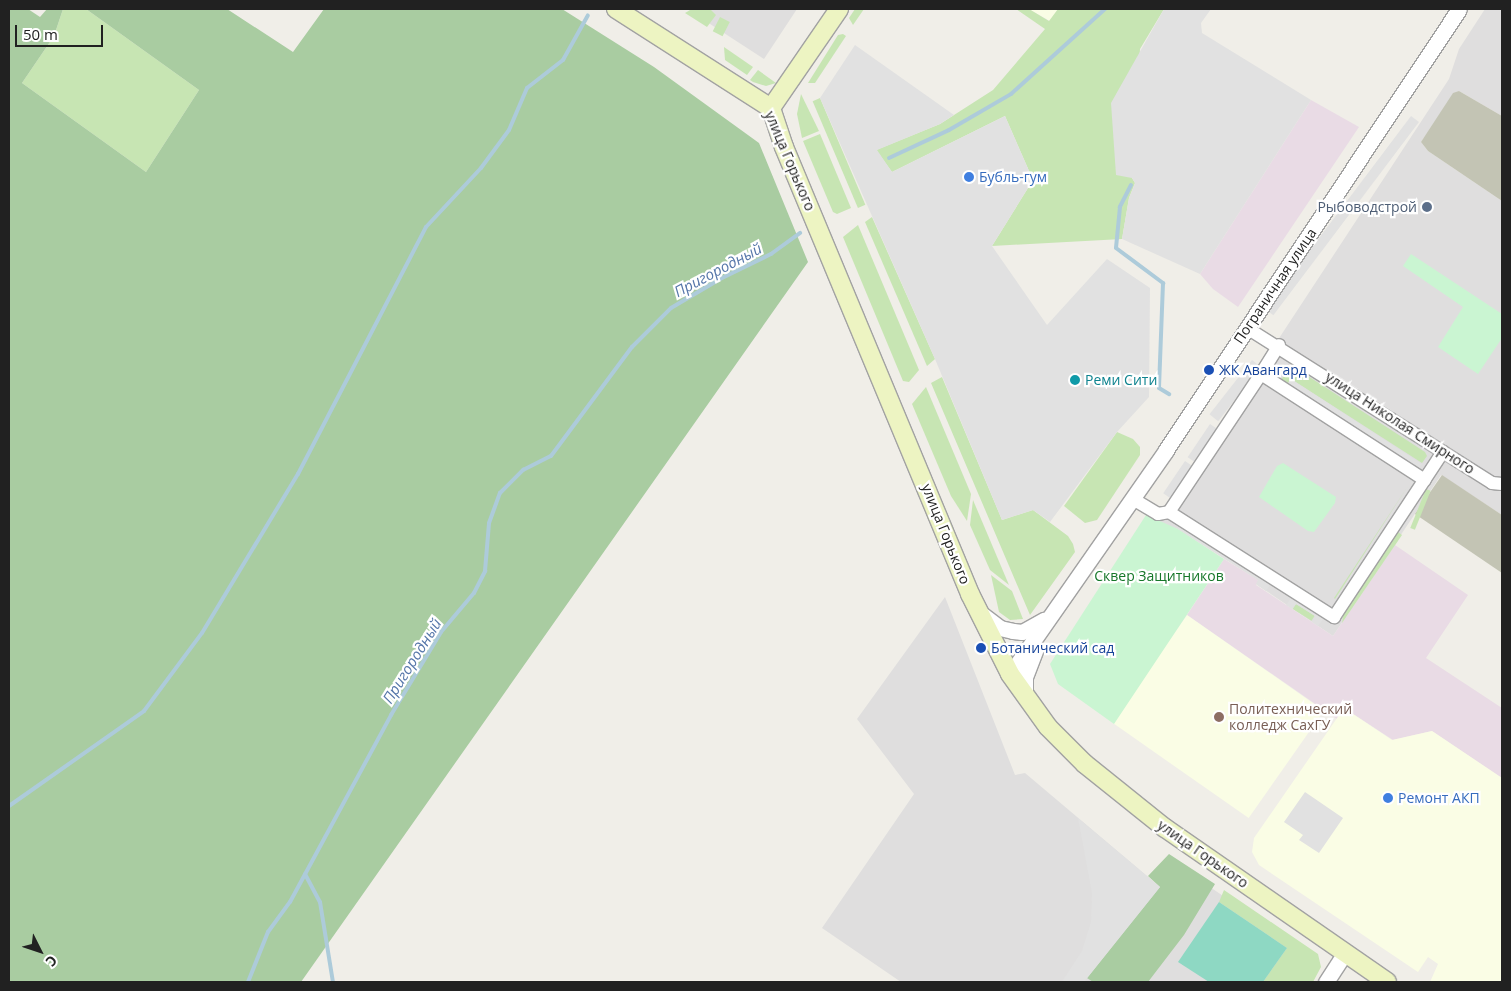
<!DOCTYPE html>
<html>
<head>
<meta charset="utf-8">
<style>
  body { margin:0 }
  #map { position:relative; width:1511px; height:991px; overflow:hidden; background:#f0eee8; font-family:"Open Sans",sans-serif }
  div>[style] { position:absolute }
  .residential>* { inset:0; background:#dfdede }
  .industrial>* { inset:0; background:#e9dbe5 }
  .education>* { inset:0; background:#fafde5; transform-origin:0 0 }
  .construction>* { inset:0; background:#c3c4b4 }
  .grass>* { inset:0; background:#c7e5b3; transform-origin:0 0 }
  .forest>* { inset:0; background:#a9cca1 }
  .park>* { inset:0; background:#caf5d2 }
  .pitch>* { inset:0; background:#8ed8c3 }
  .parking>* { inset:0; background:#e1e1e1; transform-origin:0 0 }
  .stream>* { height:4px; margin:-2px; padding:0 2px; transform-origin:2px; border-radius:2px; background:#adcbda }
  .roads { filter:drop-shadow(1px 0 #a2a2a2) drop-shadow(-1px 0 #a2a2a2) drop-shadow(0 1px #a2a2a2) drop-shadow(0 -1px #a2a2a2) }
  .minor>* { height:12px; margin:-6px; padding:0 6px; transform-origin:6px; border-radius:6px; background:#fff }
  .tertiary>* { height:15px; margin:-7.5px; padding:0 7.5px; transform-origin:7.5px; border-radius:7.5px; background:#fff }
  .secondary>* { height:18px; margin:-9px; padding:0 9px; transform-origin:9px; border-radius:9px; background:#edf4c2 }
  .dots>* { width:14px; height:14px; translate:-50% -50%; box-sizing:border-box; border:2px solid #fff; border-radius:50% }
  span { translate:-50% -50%; white-space:nowrap; text-align:center; line-height:1.15; -webkit-text-stroke:4.5px #fff; paint-order:stroke }
  .street-label { font-size:14px; color:#212121 }
  .shop-label { font-size:14px; color:#366cbe }
  .left { translate:0 -50%; text-align:left }
  .service-label { font-size:14px; color:#4e5e75 }
  .right { translate:-100% -50%; text-align:right }
  .transit-label { font-size:14px; color:#164399 }
  .culture-label { font-size:14px; color:#0d838f }
  .park-label { font-size:14px; color:#167729 }
  .education-label { font-size:14px; color:#785e54 }
  .water-label { font-size:15px; color:#5576a9; font-style:italic }
  .frame { position:absolute; inset:0; border:10px solid #212121; pointer-events:none }
  .north { position:absolute; left:15px; top:926px; width:50px; height:50px; -webkit-text-stroke:4px #fff; paint-order:stroke; rotate:131deg; font-size:14px; font-weight:700; line-height:20px; text-align:center; color:#212121 }
  .north::after { content:''; display:block; margin:auto; width:18px; height:22px; background:#212121; clip-path:polygon(50% 0,100% 100%,50% 72%,0 100%) }
  .scale { position:absolute; left:15px; top:25px; width:88px; height:22px; box-sizing:border-box; border:2px solid #212121; border-top:0; padding-left:6px; font-size:15px; line-height:18px; white-space:nowrap; color:#212121; -webkit-text-stroke:4px #fff; paint-order:stroke }
</style>
</head>
<body>
<div id="map">
  <div class="residential">
    <i style="clip-path:polygon(687px 9px,797px 9px,764px 59px)"></i>
    <i style="clip-path:polygon(1485px 9px,1502px 9px,1502px 116px,1459px 91px,1421px 142px,1428px 151px,1502px 201px,1502px 515px,1441px 475px,1333px 636px,1256px 584px,1258px 580px,1178px 529px,1158px 523px,1449px 79px,1459px 49px)"></i>
    <i style="clip-path:polygon(945px 597px,1015px 775px,1025px 773px,1160px 887px,1210px 887px,1301px 949px,1306px 982px,901px 982px,822px 928px,914px 794px,857px 719px)"></i>
  </div>
  <div class="industrial">
    <i style="clip-path:polygon(1311px 100px,1359px 127px,1238px 307px,1213px 289px,1200px 274px)"></i>
    <i style="clip-path:polygon(1395px 545px,1468px 595px,1426px 658px,1502px 708px,1502px 778px,1432px 731px,1393px 740px,1344px 708px,1337px 719px,1187px 615px,1224px 559px,1258px 580px,1256px 585px,1333px 636px)"></i>
  </div>
  <div class="education">
    <i style="clip-path:polygon(1029px 9px,1058px 9px,1050px 21px)"></i>
    <i style="left:1187px;top:615px;width:167px;height:131px;rotate:35deg"></i>
    <i style="clip-path:polygon(1344px 708px,1392px 740px,1432px 731px,1502px 778px,1502px 982px,1430px 982px,1438px 964px,1428px 957px,1418px 972px,1259px 865px,1252px 852px,1254px 838px)"></i>
  </div>
  <div class="construction">
    <i style="clip-path:polygon(1459px 91px,1502px 116px,1502px 201px,1428px 151px,1421px 142px,1453px 93px)"></i>
    <i style="clip-path:polygon(1442px 475px,1502px 515px,1502px 573px,1415px 514px)"></i>
  </div>
  <div class="grass">
    <i style="clip-path:polygon(63px 9px,86px 9px,199px 90px,146px 172px,22px 83px,54px 36px)"></i>
    <i style="clip-path:polygon(692px 9px,710px 9px,716px 15px,707px 27px,685px 13px)"></i>
    <i style="clip-path:polygon(855px 9px,864px 9px,853px 25px,849px 18px)"></i>
    <i style="clip-path:polygon(1016px 9px,1029px 9px,1049px 21px,1058px 9px,1164px 9px,1140px 49px,1132px 178px,1135px 183px,1129px 198px,1122px 239px,992px 246px,1033px 180px,1005px 116px,892px 172px,876px 150px,940px 124px,993px 90px,1045px 29px)"></i>
    <i style="left:720px;top:17px;width:11px;height:16px;rotate:27deg"></i>
    <i style="clip-path:polygon(843px 34px,846px 36px,815px 83px,808px 83px,838px 35px)"></i>
    <i style="clip-path:polygon(724px 47px,753px 67px,747px 75px,725px 60px)"></i>
    <i style="clip-path:polygon(758px 70px,776px 83px,766px 86px,753px 82px,750px 80px)"></i>
    <i style="clip-path:polygon(801px 94px,819px 131px,802px 138px,797px 114px)"></i>
    <i style="left:820px;top:98px;width:116px;height:8px;rotate:67deg"></i>
    <i style="clip-path:polygon(820px 134px,851px 208px,837px 214px,833px 212px,803px 141px)"></i>
    <i style="clip-path:polygon(872px 217px,935px 359px,927px 366px,865px 222px)"></i>
    <i style="clip-path:polygon(858px 225px,919px 370px,909px 382px,903px 381px,843px 237px)"></i>
    <i style="clip-path:polygon(1294px 367px,1425px 452px,1427px 456px,1422px 463px,1291px 379px,1285px 387px,1279px 383px,1289px 368px)"></i>
    <i style="clip-path:polygon(942px 377px,1002px 520px,1033px 510px,1068px 536px,1073px 544px,1075px 552px,1030px 615px,931px 383px)"></i>
    <i style="clip-path:polygon(926px 387px,971px 494px,967px 521px,951px 496px,912px 404px)"></i>
    <i style="clip-path:polygon(1117px 432px,1133px 439px,1140px 447px,1140px 455px,1097px 520px,1085px 523px,1064px 506px)"></i>
    <i style="clip-path:polygon(1408px 486px,1335px 599px,1334px 598px)"></i>
    <i style="left:1426px;top:489px;width:5px;height:42px;rotate:22deg"></i>
    <i style="clip-path:polygon(973px 500px,1009px 585px,990px 570px,970px 525px)"></i>
    <i style="clip-path:polygon(1398px 532px,1402px 535px,1342px 623px,1344px 610px)"></i>
    <i style="clip-path:polygon(991px 575px,1012px 591px,1023px 619px,1010px 620px,999px 612px)"></i>
    <i style="left:1296px;top:604px;width:22px;height:6px;rotate:32deg"></i>
    <i style="clip-path:polygon(1224px 890px,1318px 954px,1321px 967px,1313px 982px,1263px 982px,1287px 948px,1219px 902px)"></i>
  </div>
  <div class="forest">
    <i style="clip-path:polygon(9px 9px,28px 9px,40px 17px,47px 9px,63px 9px,54px 36px,22px 83px,146px 172px,199px 90px,86px 9px,227px 9px,293px 52px,324px 9px,562px 9px,654px 67px,759px 143px,808px 262px,301px 982px,9px 982px)"></i>
    <i style="clip-path:polygon(1169px 854px,1215px 884px,1184px 935px,1148px 982px,1093px 982px,1087px 978px,1160px 887px,1148px 876px)"></i>
  </div>
  <div class="park">
    <i style="clip-path:polygon(1411px 254px,1502px 314px,1502px 338px,1478px 374px,1438px 347px,1463px 307px,1403px 266px)"></i>
    <i style="clip-path:polygon(1283px 463px,1336px 497px,1335px 503px,1314px 532px,1308px 531px,1259px 497px,1277px 466px)"></i>
    <i style="clip-path:polygon(1146px 515px,1178px 529px,1224px 559px,1114px 724px,1058px 684px,1050px 664px)"></i>
  </div>
  <div class="pitch">
    <i style="clip-path:polygon(1219px 902px,1287px 948px,1263px 982px,1209px 982px,1178px 962px)"></i>
  </div>
  <div class="parking">
    <i style="clip-path:polygon(1164px 9px,1211px 9px,1201px 23px,1202px 33px,1311px 100px,1200px 274px,1122px 239px,1129px 198px,1135px 183px,1132px 178px,1116px 175px,1111px 103px)"></i>
    <i style="clip-path:polygon(855px 45px,954px 115px,940px 124px,877px 150px,892px 172px,1005px 116px,1033px 180px,992px 246px,1047px 325px,1107px 259px,1150px 288px,1149px 397px,1117px 432px,1050px 522px,1033px 510px,1002px 520px,935px 359px,820px 98px)"></i>
    <i style="left:1411px;top:116px;width:10px;height:242px;rotate:37deg"></i>
    <i style="left:1252px;top:360px;width:11px;height:69px;rotate:38deg"></i>
    <i style="left:1291px;top:379px;width:156px;height:10px;rotate:33deg"></i>
    <i style="left:1210px;top:424px;width:11px;height:40px;rotate:34deg"></i>
    <i style="left:1185px;top:461px;width:11px;height:39px;rotate:34deg"></i>
    <i style="clip-path:polygon(1182px 522px,1273px 580px,1266px 591px,1256px 584px,1258px 580px,1178px 529px)"></i>
    <i style="clip-path:polygon(1294px 594px,1326px 615px,1318px 626px,1312px 622px,1315px 616px,1296px 604px,1292px 609px,1286px 605px)"></i>
    <i style="clip-path:polygon(1305px 792px,1343px 818px,1319px 853px,1299px 840px,1303px 835px,1284px 822px)"></i>
    <i style="clip-path:polygon(1078px 818px,1160px 887px,1084px 982px,1062px 982px,1082px 951px,1091px 922px,1092px 893px)"></i>
  </div>
  <div class="stream">
    <i style="left:889px;top:158px;width:66px;rotate:-25deg"></i>
    <i style="left:949px;top:130px;width:72px;rotate:-30.1deg"></i>
    <i style="left:1011px;top:94px;width:127px;rotate:-42.1deg"></i>
    <i style="left:1131px;top:185px;width:25px;rotate:117deg"></i>
    <i style="left:1120px;top:207px;width:41px;rotate:95.6deg"></i>
    <i style="left:1116px;top:248px;width:59px;rotate:36.7deg"></i>
    <i style="left:1163px;top:283px;width:105px;rotate:92.2deg"></i>
    <i style="left:1159px;top:388px;width:12px;rotate:31deg"></i>
    <i style="left:9px;top:806px;width:165px;rotate:-35.1deg"></i>
    <i style="left:144px;top:711px;width:97px;rotate:-53.4deg"></i>
    <i style="left:202px;top:633px;width:186px;rotate:-58.9deg"></i>
    <i style="left:298px;top:474px;width:278px;rotate:-62.6deg"></i>
    <i style="left:426px;top:227px;width:81px;rotate:-47deg"></i>
    <i style="left:481px;top:168px;width:47px;rotate:-53.6deg"></i>
    <i style="left:509px;top:130px;width:46px;rotate:-66.8deg"></i>
    <i style="left:527px;top:88px;width:46px;rotate:-37.9deg"></i>
    <i style="left:563px;top:60px;width:51px;rotate:-60.9deg"></i>
    <i style="left:305px;top:874px;width:32px;rotate:62deg"></i>
    <i style="left:320px;top:902px;width:81px;rotate:80.8deg"></i>
    <i style="left:248px;top:982px;width:54px;rotate:-68.2deg"></i>
    <i style="left:268px;top:932px;width:37px;rotate:-54deg"></i>
    <i style="left:290px;top:902px;width:213px;rotate:-61.6deg"></i>
    <i style="left:391px;top:715px;width:97px;rotate:-58.9deg"></i>
    <i style="left:441px;top:632px;width:51px;rotate:-49.8deg"></i>
    <i style="left:474px;top:593px;width:25px;rotate:-63deg"></i>
    <i style="left:485px;top:571px;width:48px;rotate:-85.2deg"></i>
    <i style="left:489px;top:523px;width:32px;rotate:-70deg"></i>
    <i style="left:500px;top:493px;width:33px;rotate:-45deg"></i>
    <i style="left:523px;top:470px;width:31px;rotate:-27deg"></i>
    <i style="left:551px;top:456px;width:136px;rotate:-53.4deg"></i>
    <i style="left:632px;top:347px;width:55px;rotate:-45deg"></i>
    <i style="left:671px;top:308px;width:59px;rotate:-30.5deg"></i>
    <i style="left:722px;top:278px;width:55px;rotate:-26.1deg"></i>
    <i style="left:771px;top:254px;width:36px;rotate:-36deg"></i>
  </div>
  <div class="roads">
    <div class="minor">
      <i style="left:1247px;top:328px;width:290px;rotate:32.3deg"></i>
      <i style="left:1492px;top:483px;width:10px;rotate:6deg"></i>
      <i style="left:1261px;top:374px;width:34px;rotate:-58deg"></i>
      <i style="left:1133px;top:499px;width:29px;rotate:31deg"></i>
      <i style="left:1158px;top:514px;width:11px;rotate:-10deg"></i>
      <i style="left:1169px;top:512px;width:196px;rotate:32.5deg"></i>
      <i style="left:1334px;top:617px;width:198px;rotate:-56.6deg"></i>
      <i style="left:1169px;top:512px;width:166px;rotate:-56.3deg"></i>
      <i style="left:1261px;top:374px;width:195px;rotate:32.9deg"></i>
    </div>
    <div class="tertiary">
      <i style="left:979px;top:612px;width:26px;rotate:37deg"></i>
      <i style="left:1000px;top:628px;width:13px;rotate:13deg"></i>
      <i style="left:1013px;top:631px;width:9px;rotate:6deg"></i>
      <i style="left:1022px;top:632px;width:25px;rotate:-29deg"></i>
      <i style="left:1010px;top:674px;width:273px;rotate:-55.1deg"></i>
      <i style="left:1166px;top:450px;width:529px;rotate:-56.4deg"></i>
      <i style="left:1025px;top:691px;width:14px;rotate:-90deg"></i>
      <i style="left:1025px;top:677px;width:30px;rotate:-69deg"></i>
      <i style="left:1326px;top:982px;width:35px;rotate:-57deg"></i>
    </div>
    <div class="secondary">
      <i style="left:616px;top:9px;width:184px;rotate:32.6deg"></i>
      <i style="left:771px;top:108px;width:41px;rotate:71.6deg"></i>
      <i style="left:784px;top:147px;width:484px;rotate:67.4deg"></i>
      <i style="left:970px;top:594px;width:89px;rotate:63.4deg"></i>
      <i style="left:1010px;top:674px;width:65px;rotate:54.4deg"></i>
      <i style="left:1048px;top:727px;width:52px;rotate:45deg"></i>
      <i style="left:1085px;top:764px;width:102px;rotate:38.7deg"></i>
      <i style="left:1165px;top:828px;width:270px;rotate:34.7deg"></i>
      <i style="left:771px;top:108px;width:120px;rotate:-55.5deg"></i>
    </div>
  </div>
  <div class="dots">
    <i style="left:969px;top:177px;background:#3f7fe0"></i>
    <i style="left:1427px;top:207px;background:#5c6f8a"></i>
    <i style="left:1209px;top:370px;background:#1a4fb4"></i>
    <i style="left:1075px;top:380px;background:#0f9aa8"></i>
    <i style="left:981px;top:648px;background:#1a4fb4"></i>
    <i style="left:1219px;top:717px;background:#8d6e63"></i>
    <i style="left:1388px;top:798px;background:#3f7fe0"></i>
  </div>
  <div class="street-label">
    <span style="left:790px;top:161px;rotate:67deg">улица Горького</span>
    <span style="left:1275px;top:286px;rotate:-56deg">Пограничная улица</span>
    <span style="left:1400px;top:423px;rotate:33deg">улица Николая Смирного</span>
    <span style="left:946px;top:534px;rotate:68deg">улица Горького</span>
    <span style="left:1203px;top:854px;rotate:35deg">улица Горького</span>
  </div>
  <div class="shop-label">
    <span class="left" style="left:979px;top:177px">Бубль-гум</span>
    <span class="left" style="left:1398px;top:798px">Ремонт АКП</span>
  </div>
  <div class="service-label">
    <span class="right" style="left:1417px;top:207px">Рыбоводстрой</span>
  </div>
  <div class="transit-label">
    <span class="left" style="left:1219px;top:370px">ЖК Авангард</span>
    <span class="left" style="left:991px;top:648px">Ботанический сад</span>
  </div>
  <div class="culture-label">
    <span class="left" style="left:1085px;top:380px">Реми Сити</span>
  </div>
  <div class="park-label">
    <span style="left:1159px;top:576px">Сквер Защитников</span>
  </div>
  <div class="education-label">
    <span class="left" style="left:1229px;top:717px">Политехнический<br>колледж СахГУ</span>
  </div>
  <div class="water-label">
    <span style="left:718px;top:270px;rotate:-28deg">Пригородный</span>
    <span style="left:412px;top:661px;rotate:-58deg">Пригородный</span>
  </div>
  <div class="frame"></div>
  <div class="north">С</div>
  <div class="scale">50 m</div>
</div>
</body>
</html>
